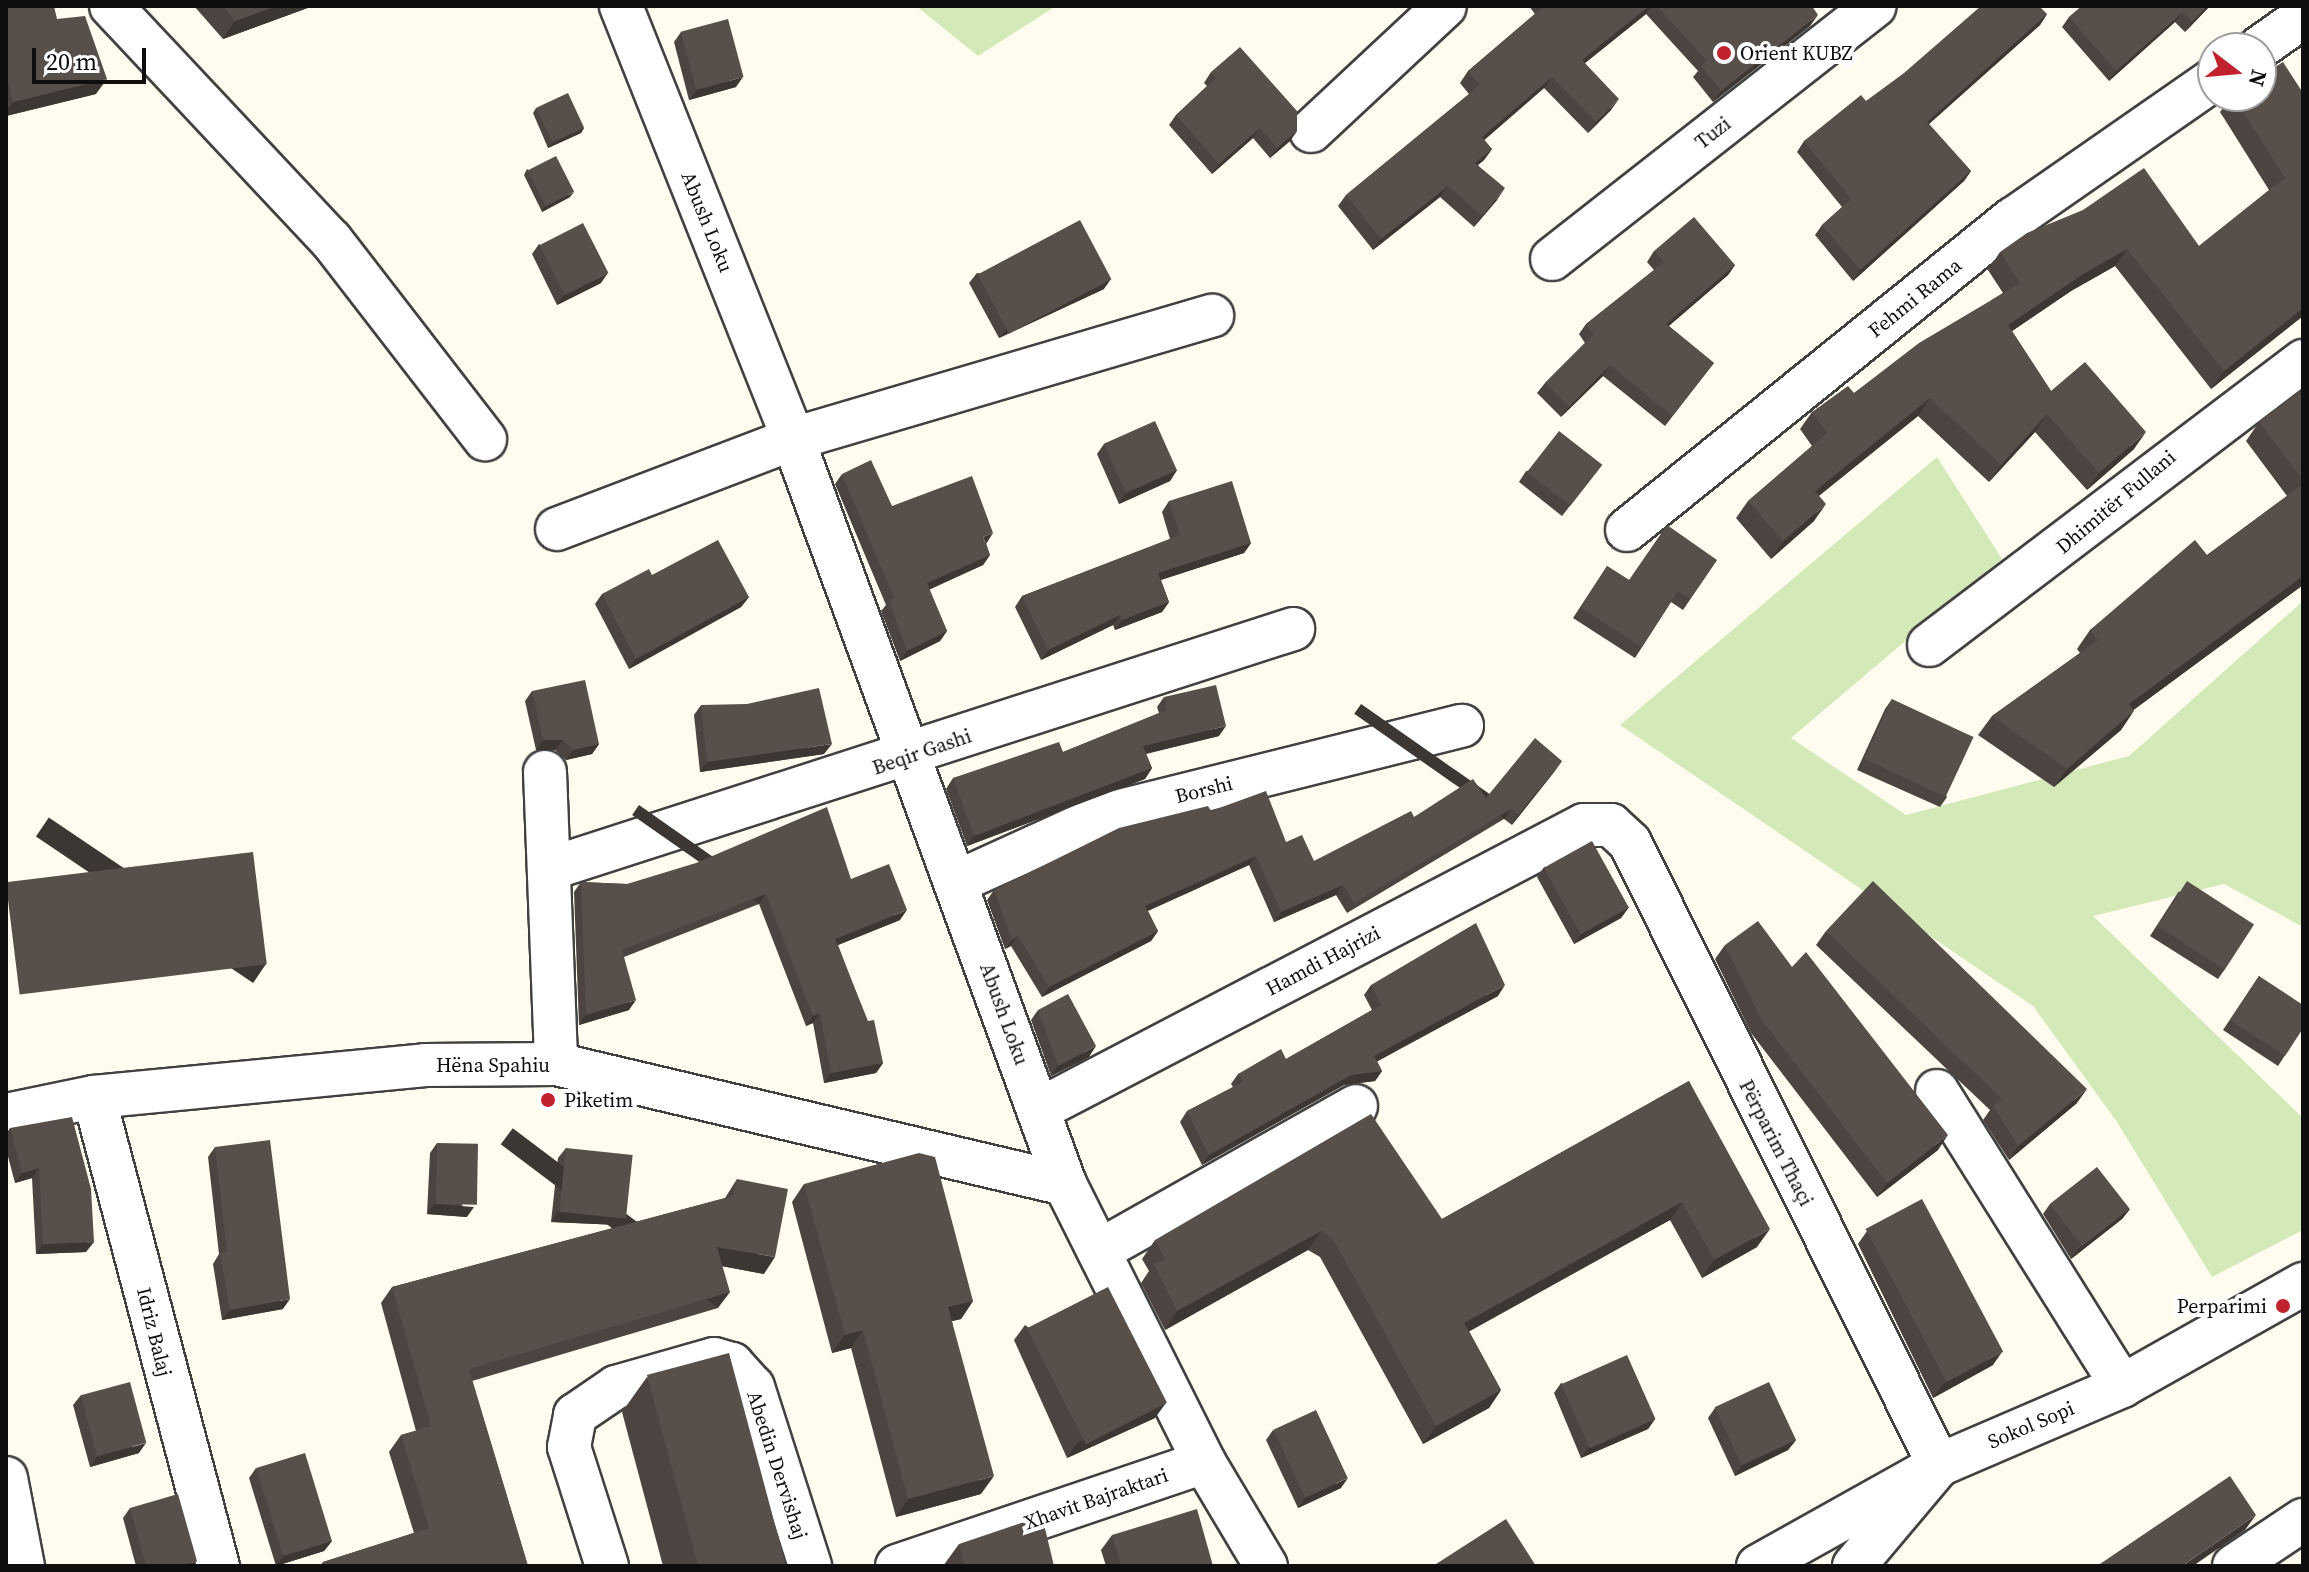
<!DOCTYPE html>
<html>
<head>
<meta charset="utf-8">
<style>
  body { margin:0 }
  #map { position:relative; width:2309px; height:1572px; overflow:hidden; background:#fffcef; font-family:"Source Serif 4",serif }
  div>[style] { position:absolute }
  .green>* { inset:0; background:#d3eab8 }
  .roads { filter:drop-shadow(2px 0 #414141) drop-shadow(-2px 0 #414141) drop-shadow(0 2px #414141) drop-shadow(0 -2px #414141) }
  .minor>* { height:42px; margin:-21px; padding:0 21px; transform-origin:21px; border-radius:21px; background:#fff }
  .wall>* { inset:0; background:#4b4440 }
  .shaded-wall>* { inset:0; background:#3d3734; transform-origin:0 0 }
  .building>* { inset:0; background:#574f4a; transform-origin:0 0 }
  .dots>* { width:22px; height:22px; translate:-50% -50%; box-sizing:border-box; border:4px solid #fff; border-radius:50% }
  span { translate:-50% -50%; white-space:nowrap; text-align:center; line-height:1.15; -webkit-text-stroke:8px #fff; paint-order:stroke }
  .poi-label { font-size:20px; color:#0e0e0e }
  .left { translate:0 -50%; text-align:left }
  .right { translate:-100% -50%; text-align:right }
  .street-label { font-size:20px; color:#0e0e0e }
  .frame { position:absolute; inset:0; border:8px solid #0e0e0e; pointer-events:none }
  .north { position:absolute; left:2197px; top:32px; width:80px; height:80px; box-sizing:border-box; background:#fff; border:2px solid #9f9f9f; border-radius:50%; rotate:106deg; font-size:22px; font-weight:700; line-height:32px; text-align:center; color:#0e0e0e }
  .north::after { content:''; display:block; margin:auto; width:28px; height:36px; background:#c1232e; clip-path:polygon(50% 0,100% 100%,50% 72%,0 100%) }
  .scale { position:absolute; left:32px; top:48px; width:114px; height:36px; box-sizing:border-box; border:4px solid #0e0e0e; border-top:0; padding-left:10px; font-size:24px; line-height:28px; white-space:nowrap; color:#0e0e0e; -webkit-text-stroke:6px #fff; paint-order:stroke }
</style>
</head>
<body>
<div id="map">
  <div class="green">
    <i style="clip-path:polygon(916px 6px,1056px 6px,978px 56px)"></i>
    <i style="clip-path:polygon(1937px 457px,2002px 559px,1791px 738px,1906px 815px,2129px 756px,2303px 601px,2303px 927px,2224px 884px,2093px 916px,2303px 1118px,2303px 1230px,2212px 1277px,2117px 1122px,2033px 1006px,1620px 725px)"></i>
  </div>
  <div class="roads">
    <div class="minor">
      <i style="left:111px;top:6px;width:321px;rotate:46.8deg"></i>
      <i style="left:331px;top:240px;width:252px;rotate:52.3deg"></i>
      <i style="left:621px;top:6px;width:466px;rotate:68.3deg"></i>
      <i style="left:793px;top:439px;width:793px;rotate:69.94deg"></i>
      <i style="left:1065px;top:1184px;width:311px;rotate:63.4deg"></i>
      <i style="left:1204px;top:1462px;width:121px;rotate:59.2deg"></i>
      <i style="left:2259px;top:48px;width:54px;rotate:-35.2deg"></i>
      <i style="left:1311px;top:131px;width:183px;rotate:-43deg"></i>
      <i style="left:1552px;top:259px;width:410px;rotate:-38.1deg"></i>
      <i style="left:557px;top:529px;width:253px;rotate:-20.9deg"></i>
      <i style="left:793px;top:439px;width:437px;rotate:-16.4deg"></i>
      <i style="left:1627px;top:530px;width:496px;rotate:-38.9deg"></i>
      <i style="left:2013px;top:219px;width:244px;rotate:-34.8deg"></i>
      <i style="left:1929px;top:645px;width:470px;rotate:-37.2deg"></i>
      <i style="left:545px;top:772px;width:292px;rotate:87.8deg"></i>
      <i style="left:549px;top:869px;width:782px;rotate:-17.88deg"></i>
      <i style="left:957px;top:882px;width:162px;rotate:-24.5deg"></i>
      <i style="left:1104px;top:815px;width:369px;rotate:-14deg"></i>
      <i style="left:1937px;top:1091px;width:348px;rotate:57.9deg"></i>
      <i style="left:94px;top:1097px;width:485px;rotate:75.2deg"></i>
      <i style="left:1038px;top:1110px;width:616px;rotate:-27.56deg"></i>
      <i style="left:1584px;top:825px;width:27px"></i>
      <i style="left:1611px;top:825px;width:26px;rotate:43deg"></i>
      <i style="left:1630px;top:843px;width:695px;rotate:63.58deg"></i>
      <i style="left:1939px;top:1465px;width:132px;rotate:130.1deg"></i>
      <i style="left:6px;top:1115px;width:90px;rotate:-11.6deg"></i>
      <i style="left:94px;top:1097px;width:333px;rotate:-5.5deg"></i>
      <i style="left:425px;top:1065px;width:131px;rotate:-0.4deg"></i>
      <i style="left:556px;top:1064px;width:523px;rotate:13.27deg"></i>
      <i style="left:1099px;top:1251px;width:295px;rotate:-29.4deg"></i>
      <i style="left:6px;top:1478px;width:90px;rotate:79.1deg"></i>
      <i style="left:607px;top:1566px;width:125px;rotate:-107.7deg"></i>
      <i style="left:569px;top:1447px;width:33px;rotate:-79deg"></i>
      <i style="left:575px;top:1415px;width:50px;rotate:-34.3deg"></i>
      <i style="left:616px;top:1387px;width:102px;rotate:-15.9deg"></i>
      <i style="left:714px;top:1359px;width:19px;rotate:16deg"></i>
      <i style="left:732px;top:1364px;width:31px;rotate:48deg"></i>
      <i style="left:753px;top:1387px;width:188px;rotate:72.3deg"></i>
      <i style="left:897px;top:1566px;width:324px;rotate:-18.7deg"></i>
      <i style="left:1758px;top:1566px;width:207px;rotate:-29.2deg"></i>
      <i style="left:1939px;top:1465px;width:199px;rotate:-23.3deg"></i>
      <i style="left:2122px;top:1386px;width:208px;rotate:-29.4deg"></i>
      <i style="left:2234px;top:1566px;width:83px;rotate:-33.7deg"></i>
    </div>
  </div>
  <div class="wall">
    <i style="clip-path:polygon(6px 6px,57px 19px,96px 94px,6px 116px)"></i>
    <i style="clip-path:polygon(194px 6px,313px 6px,223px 39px)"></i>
    <i style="clip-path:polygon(1529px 6px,1812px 6px,1810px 26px,1713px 102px,1693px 77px,1698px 71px,1646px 14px,1585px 63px,1611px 110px,1588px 133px,1544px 88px,1484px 140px,1492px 149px,1484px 160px,1478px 165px,1497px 200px,1474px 227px,1440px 197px,1373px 250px,1338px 206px,1346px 195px,1469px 94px,1460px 83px,1468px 71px,1535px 14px)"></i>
    <i style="clip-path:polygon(2082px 6px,2210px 6px,2185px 32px,2175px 22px,2109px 81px,2062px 27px,2069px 17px)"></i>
    <i style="clip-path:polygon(2047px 14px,2040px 25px,1929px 124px,1971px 171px,1964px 181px,1853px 281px,1815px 235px,1822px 225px,1842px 207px,1797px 152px,1804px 141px,1866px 101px)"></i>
    <i style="clip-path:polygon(681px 32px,736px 87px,689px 100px,674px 42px)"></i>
    <i style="clip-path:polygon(2283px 62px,2303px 316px,2211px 389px,2115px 266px,2071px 291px,2012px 331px,2051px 391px,2134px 449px,2087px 490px,2035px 432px,1989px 482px,1918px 416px,1819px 496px,1814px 521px,1771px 559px,1736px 518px,1748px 501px,1812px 446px,1800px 429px,1812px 412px,1854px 393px,2003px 293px,1988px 270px,2000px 252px,2199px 246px,2269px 190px,2220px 112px,2231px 96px,2261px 96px)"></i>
    <i style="clip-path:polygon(1211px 72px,1297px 131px,1290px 141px,1270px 158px,1253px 138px,1212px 174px,1169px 125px,1176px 115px,1207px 86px,1204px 83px)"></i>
    <i style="clip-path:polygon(536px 108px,584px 128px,581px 133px,548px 148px,533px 113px)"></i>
    <i style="clip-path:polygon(527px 169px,570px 197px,542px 212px,524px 175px)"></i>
    <i style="clip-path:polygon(539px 244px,601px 283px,557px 305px,532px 254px)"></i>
    <i style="clip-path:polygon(1654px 251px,1735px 265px,1728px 275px,1669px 326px,1714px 363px,1665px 426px,1603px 376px,1561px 417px,1537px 393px,1545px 383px,1585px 343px,1579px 334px,1586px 324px,1654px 270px,1647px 262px)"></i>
    <i style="clip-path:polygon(977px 273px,1104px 289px,999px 338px,969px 283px)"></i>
    <i style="clip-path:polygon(2303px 389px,2303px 585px,2133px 710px,2121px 730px,2054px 787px,1978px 735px,1992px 716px,2080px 653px,2077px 649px,2090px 630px,2207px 555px,2287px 496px,2246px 441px,2259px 422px)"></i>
    <i style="clip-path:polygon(1104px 444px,1177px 470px,1170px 481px,1119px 504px,1097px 454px)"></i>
    <i style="clip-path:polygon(1602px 465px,1562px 516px,1519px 482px,1526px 471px)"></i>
    <i style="clip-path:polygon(842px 474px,892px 506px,986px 543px,990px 555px,983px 565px,929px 589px,947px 631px,940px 641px,900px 661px,881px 611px,886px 605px,835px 484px)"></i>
    <i style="clip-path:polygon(1169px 501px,1251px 543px,1244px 553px,1161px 580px,1169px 602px,1162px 612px,1115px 630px,1113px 625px,1041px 660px,1015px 607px,1022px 596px,1170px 539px,1162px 512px)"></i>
    <i style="clip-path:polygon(1717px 560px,1683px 610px,1671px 602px,1635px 658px,1573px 618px,1607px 566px,1629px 580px)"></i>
    <i style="clip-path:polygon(652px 575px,749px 597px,741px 607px,629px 669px,595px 604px,602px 594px)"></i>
    <i style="clip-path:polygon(532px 691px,599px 744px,592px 754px,566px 760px,555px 750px,536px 750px,525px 701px)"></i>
    <i style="clip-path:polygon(1164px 697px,1219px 736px,1146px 754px,1152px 768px,1145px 779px,967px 846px,946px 789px,953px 778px,1063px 752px,1159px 713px,1157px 707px)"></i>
    <i style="clip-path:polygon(1892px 699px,1947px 797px,1940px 807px,1857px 770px,1885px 709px)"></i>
    <i style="clip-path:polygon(701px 705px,824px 754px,700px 772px,694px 715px)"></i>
    <i style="clip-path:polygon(1562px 761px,1512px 825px,1504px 819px,1347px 913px,1336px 895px,1274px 922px,1249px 865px,1148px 911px,1158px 931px,1151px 941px,1042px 997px,1011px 946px,1005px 949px,987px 900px,994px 890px,1211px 811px,1286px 842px,1314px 861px,1414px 817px,1486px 798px)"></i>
    <i style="clip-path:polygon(1544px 867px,1629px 907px,1621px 918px,1574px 944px,1537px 877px)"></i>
    <i style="clip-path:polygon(851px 879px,900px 920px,838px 945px,883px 1063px,876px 1073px,824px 1083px,813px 1023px,806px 1026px,759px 904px,624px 957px,629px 1010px,579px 1025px,574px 892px,581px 882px,627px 884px)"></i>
    <i style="clip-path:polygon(2179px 891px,2225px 969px,2218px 979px,2150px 936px)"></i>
    <i style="clip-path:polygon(1826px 931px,2077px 1103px,2009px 1160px,1983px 1120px,1990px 1110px,1816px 945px)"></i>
    <i style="clip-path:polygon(1725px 945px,1792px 967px,1938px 1150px,1877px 1197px,1751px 1033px,1715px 959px)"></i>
    <i style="clip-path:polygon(2259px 976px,2303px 1028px,2278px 1066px,2223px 1030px)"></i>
    <i style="clip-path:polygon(1371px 985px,1498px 996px,1377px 1061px,1382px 1071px,1375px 1081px,1344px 1085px,1202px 1165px,1180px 1122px,1187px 1111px,1233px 1087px,1231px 1084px,1238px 1074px,1286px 1059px,1372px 1010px,1364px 995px)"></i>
    <i style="clip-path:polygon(1038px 1010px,1089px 1057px,1051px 1076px,1031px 1020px)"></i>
    <i style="clip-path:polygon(1689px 1081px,1757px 1247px,1702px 1278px,1670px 1220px,1469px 1331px,1501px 1390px,1489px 1408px,1423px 1444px,1320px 1257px,1308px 1250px,1165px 1330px,1141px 1283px,1149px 1271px,1142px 1259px,1155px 1240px,1442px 1219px)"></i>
    <i style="clip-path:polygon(10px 1128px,91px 1189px,86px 1252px,36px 1254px,32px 1178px,15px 1183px,6px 1149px,6px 1134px)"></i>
    <i style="clip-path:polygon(437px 1143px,467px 1217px,427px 1214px,430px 1153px)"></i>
    <i style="clip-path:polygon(215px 1147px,283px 1309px,222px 1320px,213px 1264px,219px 1254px,208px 1157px)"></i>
    <i style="clip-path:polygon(566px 1148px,619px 1225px,551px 1222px,558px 1158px)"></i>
    <i style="clip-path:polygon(737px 1179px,764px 1274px,722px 1266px,718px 1308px,472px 1381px,528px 1566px,320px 1566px,323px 1562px,414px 1533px,389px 1452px,401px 1435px,416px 1431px,381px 1303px,392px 1287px,725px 1198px)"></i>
    <i style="clip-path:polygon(804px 1184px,973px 1301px,961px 1319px,952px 1321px,981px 1494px,896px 1517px,851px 1348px,832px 1353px,792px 1202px)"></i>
    <i style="clip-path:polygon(2050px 1204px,2130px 1209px,2122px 1219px,2071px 1259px,2043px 1214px)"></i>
    <i style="clip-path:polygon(1867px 1231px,1993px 1365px,1933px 1398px,1858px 1244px)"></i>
    <i style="clip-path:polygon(1025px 1325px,1155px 1418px,1067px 1458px,1014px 1340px)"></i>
    <i style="clip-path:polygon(647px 1377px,785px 1566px,663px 1566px,622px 1412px)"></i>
    <i style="clip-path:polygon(1561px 1383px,1655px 1419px,1648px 1429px,1581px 1458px,1554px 1393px)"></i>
    <i style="clip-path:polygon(81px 1395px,139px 1453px,90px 1467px,73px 1405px)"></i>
    <i style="clip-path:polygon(1715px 1408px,1796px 1440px,1788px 1450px,1735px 1476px,1708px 1418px)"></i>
    <i style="clip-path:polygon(1273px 1430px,1341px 1488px,1298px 1508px,1266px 1440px)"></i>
    <i style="clip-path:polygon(256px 1468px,332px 1541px,324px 1551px,276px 1566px,249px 1478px)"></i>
    <i style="clip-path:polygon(130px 1508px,193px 1566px,136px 1566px,123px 1518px)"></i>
    <i style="clip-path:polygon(1112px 1535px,1213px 1566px,1106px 1566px,1101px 1550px)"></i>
    <i style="clip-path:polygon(959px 1544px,1054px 1566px,943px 1566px)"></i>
  </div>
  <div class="shaded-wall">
    <i style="clip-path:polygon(277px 6px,313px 6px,223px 39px,235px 21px)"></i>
    <i style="clip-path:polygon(1649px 6px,1651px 6px,1646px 14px,1574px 72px,1582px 60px)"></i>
    <i style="clip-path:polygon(2207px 6px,2210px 6px,2185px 32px,2192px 22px)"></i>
    <i style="clip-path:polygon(2183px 12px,2175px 22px,2109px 81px,2116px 71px)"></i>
    <i style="clip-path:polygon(2047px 14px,2040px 25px,1920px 132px,1927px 122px)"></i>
    <i style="clip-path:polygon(1818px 15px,1810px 26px,1713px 102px,1721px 91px)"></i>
    <i style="clip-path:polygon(743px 77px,736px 87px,689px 100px,697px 90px)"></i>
    <i style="clip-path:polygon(1552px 77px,1544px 88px,1474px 149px,1482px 137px)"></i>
    <i style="clip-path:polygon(107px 79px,96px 94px,6px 116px,6px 112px,13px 102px)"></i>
    <i style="clip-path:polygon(1619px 99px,1611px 110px,1588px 133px,1596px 122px)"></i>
    <i style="clip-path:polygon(584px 128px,581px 133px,548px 148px,552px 143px)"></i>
    <i style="clip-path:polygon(1260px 128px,1253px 138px,1212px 174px,1219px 164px)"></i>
    <i style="clip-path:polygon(1297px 131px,1290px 141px,1270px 158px,1277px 148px)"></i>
    <i style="clip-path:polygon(1492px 149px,1484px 160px,1467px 174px,1475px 163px)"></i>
    <i style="clip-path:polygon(1971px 171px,1964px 181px,1853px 281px,1860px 270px)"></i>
    <i style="clip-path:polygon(1448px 186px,1440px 197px,1373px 250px,1381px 239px)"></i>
    <i style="clip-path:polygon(1505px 188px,1497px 200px,1474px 227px,1482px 216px)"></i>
    <i style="clip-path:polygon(574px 192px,570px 197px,542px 212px,545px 206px)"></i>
    <i style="clip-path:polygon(2127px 249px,2115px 266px,2071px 291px,1996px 342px,2008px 325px,2083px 274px)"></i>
    <i style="clip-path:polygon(1735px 265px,1728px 275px,1659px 334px,1666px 324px)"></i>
    <i style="clip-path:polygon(608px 273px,601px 283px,557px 305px,564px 295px)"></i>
    <i style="clip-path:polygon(1111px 279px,1104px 289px,999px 338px,1007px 328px)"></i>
    <i style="clip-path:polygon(2303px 308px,2303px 316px,2211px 389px,2224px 371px)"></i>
    <i style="clip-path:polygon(1610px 365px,1603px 376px,1561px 417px,1569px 407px)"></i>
    <i style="clip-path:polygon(1930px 398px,1918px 416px,1803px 508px,1815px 491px)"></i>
    <i style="clip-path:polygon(2047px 414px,2035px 432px,1989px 482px,2001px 465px)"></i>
    <i style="clip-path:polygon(2146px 432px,2134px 449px,2087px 490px,2099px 473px)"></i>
    <i style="clip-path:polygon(1177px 470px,1170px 481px,1119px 504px,1126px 493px)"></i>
    <i style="clip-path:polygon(1826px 504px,1814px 521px,1771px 559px,1783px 541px)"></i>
    <i style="clip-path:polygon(993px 533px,986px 544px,983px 537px)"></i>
    <i style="clip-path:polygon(1251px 543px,1244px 553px,1151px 583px,1158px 573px)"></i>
    <i style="clip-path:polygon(990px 555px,983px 565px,920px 594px,927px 583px)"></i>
    <i style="clip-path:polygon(2303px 576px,2303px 585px,2116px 723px,2129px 704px)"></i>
    <i style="clip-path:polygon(749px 597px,741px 607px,629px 669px,636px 659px)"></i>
    <i style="clip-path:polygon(1169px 602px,1162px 612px,1115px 630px,1122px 620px)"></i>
    <i style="clip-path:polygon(1120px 615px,1113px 625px,1041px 660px,1048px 650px)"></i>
    <i style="clip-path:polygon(947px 631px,940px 641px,900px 661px,907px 651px)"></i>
    <i style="clip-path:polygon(2134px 711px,2121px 730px,2054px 787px,2067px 769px)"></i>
    <i style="clip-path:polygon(1226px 726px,1219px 736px,1136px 756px,1143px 746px)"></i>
    <i style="clip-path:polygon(543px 740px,563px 740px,555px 750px,536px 750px)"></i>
    <i style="clip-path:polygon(599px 744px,592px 754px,566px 760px,573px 750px)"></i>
    <i style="clip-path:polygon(832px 744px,824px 754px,700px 772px,707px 762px)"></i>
    <i style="clip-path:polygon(1562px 761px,1555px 771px,1512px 825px,1518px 815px)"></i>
    <i style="clip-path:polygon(1152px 768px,1145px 779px,967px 846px,974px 836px)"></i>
    <i style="left:1511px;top:809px;width:12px;height:183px;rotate:125deg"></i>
    <i style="clip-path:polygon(1256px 856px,1249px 865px,1138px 915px,1145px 906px)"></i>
    <i style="clip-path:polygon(1343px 885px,1336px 895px,1274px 922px,1281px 912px)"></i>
    <i style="left:766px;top:894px;width:12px;height:155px;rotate:125deg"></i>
    <i style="clip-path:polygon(1629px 907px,1621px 918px,1574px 944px,1581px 934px)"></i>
    <i style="clip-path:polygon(907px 910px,900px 920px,828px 949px,835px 939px)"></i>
    <i style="clip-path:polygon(1158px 931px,1151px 941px,1042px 997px,1049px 987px)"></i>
    <i style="clip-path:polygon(1018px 936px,1011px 946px,1005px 949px,1012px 940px)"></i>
    <i style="left:266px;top:964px;width:23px;height:262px;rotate:124deg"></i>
    <i style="clip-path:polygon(1505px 985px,1498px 996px,1367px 1067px,1374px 1056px)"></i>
    <i style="clip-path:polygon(636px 1000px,629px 1010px,579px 1025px,586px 1015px)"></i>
    <i style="clip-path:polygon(820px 1013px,813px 1023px,806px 1026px,813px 1016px)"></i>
    <i style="clip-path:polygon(1096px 1046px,1089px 1057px,1051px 1076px,1058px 1066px)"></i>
    <i style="clip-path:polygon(883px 1063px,876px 1073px,824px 1083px,831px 1073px)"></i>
    <i style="clip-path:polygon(1382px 1071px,1375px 1081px,1344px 1085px,1202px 1165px,1209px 1155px,1351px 1075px)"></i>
    <i style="clip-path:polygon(2087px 1089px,2077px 1103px,2009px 1160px,2018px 1146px)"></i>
    <i style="clip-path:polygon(1948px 1135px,1938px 1150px,1877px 1197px,1887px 1183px)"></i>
    <i style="clip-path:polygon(39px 1168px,32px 1178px,15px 1183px,22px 1173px)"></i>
    <i style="clip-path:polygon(1682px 1202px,1670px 1220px,1452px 1341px,1464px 1323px)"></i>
    <i style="clip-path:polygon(434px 1204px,474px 1207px,467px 1217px,427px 1214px)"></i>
    <i style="clip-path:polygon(2130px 1209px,2122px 1219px,2071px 1259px,2078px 1249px)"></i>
    <i style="clip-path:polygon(558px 1211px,627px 1215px,619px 1225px,551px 1222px)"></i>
    <i style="clip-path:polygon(1770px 1229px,1757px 1247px,1702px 1278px,1714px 1260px)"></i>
    <i style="clip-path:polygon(1321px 1231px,1308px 1250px,1165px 1330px,1177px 1311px)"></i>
    <i style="clip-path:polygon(94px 1242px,86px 1252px,36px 1254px,43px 1244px)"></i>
    <i style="clip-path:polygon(717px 1247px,775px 1257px,764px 1274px,705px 1263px)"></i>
    <i style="left:730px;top:1292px;width:20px;height:272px;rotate:127deg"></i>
    <i style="clip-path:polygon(290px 1299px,283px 1309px,222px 1320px,230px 1310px)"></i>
    <i style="clip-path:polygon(973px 1301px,961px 1319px,936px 1325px,948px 1307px)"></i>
    <i style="clip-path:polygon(863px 1330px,851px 1348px,832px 1353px,845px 1335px)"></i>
    <i style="clip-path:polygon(2002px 1352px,1993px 1365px,1933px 1398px,1942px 1385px)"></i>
    <i style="clip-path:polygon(1501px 1390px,1489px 1408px,1423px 1444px,1436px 1426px)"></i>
    <i style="clip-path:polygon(1166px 1403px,1155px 1418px,1067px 1458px,1077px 1443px)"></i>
    <i style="clip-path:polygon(1655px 1419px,1648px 1429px,1581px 1458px,1588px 1448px)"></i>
    <i style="clip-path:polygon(1796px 1440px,1788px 1450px,1735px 1476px,1742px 1465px)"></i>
    <i style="clip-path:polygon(146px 1443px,139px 1453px,90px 1467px,97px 1457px)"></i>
    <i style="clip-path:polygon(994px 1476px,981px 1494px,896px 1517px,908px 1499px)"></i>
    <i style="clip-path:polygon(1348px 1478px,1341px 1488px,1298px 1508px,1305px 1498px)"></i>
    <i style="clip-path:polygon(2256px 1515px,2245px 1530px,2193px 1566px,2182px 1566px)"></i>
    <i style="clip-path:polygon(332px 1541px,324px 1551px,276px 1566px,283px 1556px)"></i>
    <i style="clip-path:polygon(197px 1561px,193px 1566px,181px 1566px)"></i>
  </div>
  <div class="building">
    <i style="clip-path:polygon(6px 6px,54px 6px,57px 19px,85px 16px,107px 79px,13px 102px,6px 74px)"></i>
    <i style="clip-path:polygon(222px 6px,277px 6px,235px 21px)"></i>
    <i style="clip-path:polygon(1544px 6px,1649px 6px,1582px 60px,1619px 99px,1596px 122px,1552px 77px,1482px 137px,1492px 149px,1475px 163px,1505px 188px,1482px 216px,1448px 186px,1381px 239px,1346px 195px,1480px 85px,1468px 71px)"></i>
    <i style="clip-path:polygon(1657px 6px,1812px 6px,1818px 15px,1721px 91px,1701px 66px,1707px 61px)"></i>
    <i style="clip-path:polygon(1981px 6px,2039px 6px,2047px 14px,1927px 122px,1971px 171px,1860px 270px,1822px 225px,1851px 199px,1804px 141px,1861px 95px,1866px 101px,1904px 73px)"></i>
    <i style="clip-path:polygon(2082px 6px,2207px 6px,2192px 22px,2183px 12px,2116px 71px,2069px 17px)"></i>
    <i style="left:728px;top:19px;width:60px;height:49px;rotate:75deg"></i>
    <i style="clip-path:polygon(1240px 47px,1297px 111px,1297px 131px,1277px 148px,1260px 128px,1219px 164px,1176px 115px,1216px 78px,1211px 72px)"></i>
    <i style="clip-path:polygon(2283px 62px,2303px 93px,2303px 308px,2224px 371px,2127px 249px,2083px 274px,2008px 325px,2051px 391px,2085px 362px,2146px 432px,2099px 473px,2047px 414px,2001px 465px,1930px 398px,1815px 491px,1826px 504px,1783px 541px,1748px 501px,1827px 433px,1812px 412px,1848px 386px,1854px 393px,1919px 343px,2020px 283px,2000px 252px,2027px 233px,2083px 210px,2144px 168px,2199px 246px,2285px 178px,2233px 96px,2261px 96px,2261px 76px)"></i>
    <i style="left:568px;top:93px;width:38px;height:35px;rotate:65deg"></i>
    <i style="left:556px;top:156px;width:40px;height:32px;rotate:63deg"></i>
    <i style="clip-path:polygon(1694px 217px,1735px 265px,1666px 324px,1714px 363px,1672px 416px,1610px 365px,1569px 407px,1545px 383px,1594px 334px,1586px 324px,1664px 262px,1654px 251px)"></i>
    <i style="left:1080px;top:220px;width:67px;height:116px;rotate:62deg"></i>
    <i style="left:583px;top:223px;width:56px;height:49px;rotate:63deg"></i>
    <i style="clip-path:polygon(2303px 389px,2303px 480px,2259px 422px)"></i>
    <i style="left:1155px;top:421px;width:54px;height:56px;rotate:66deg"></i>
    <i style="left:1559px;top:431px;width:55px;height:52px;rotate:38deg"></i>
    <i style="clip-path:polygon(871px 460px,892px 506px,972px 476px,993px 533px,983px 537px,990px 555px,927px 583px,947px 631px,907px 651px,889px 601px,894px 598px,842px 474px)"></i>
    <i style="clip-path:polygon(1232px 481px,1251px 543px,1158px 573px,1169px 602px,1122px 620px,1120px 615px,1048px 650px,1022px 596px,1180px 535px,1169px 501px)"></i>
    <i style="clip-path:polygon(2303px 484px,2303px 576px,2129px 704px,2134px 711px,2067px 769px,1992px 716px,2098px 640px,2090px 630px,2195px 540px,2207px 555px)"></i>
    <i style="clip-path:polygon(1667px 525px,1717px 560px,1690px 599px,1678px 591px,1642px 647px,1581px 608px,1607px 566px,1629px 580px)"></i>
    <i style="clip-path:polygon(718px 540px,749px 597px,636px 659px,602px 594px,649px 569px,652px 575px)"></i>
    <i style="clip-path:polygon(585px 680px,599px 744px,573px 750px,563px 740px,543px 740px,532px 691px)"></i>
    <i style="clip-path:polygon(1216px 685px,1226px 726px,1143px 746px,1152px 768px,974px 836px,953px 778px,1059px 742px,1063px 752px,1167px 710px,1164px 697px)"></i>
    <i style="clip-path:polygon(819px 688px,832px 744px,707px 762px,701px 705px,747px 704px)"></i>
    <i style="left:1892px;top:699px;width:90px;height:66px;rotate:25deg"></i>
    <i style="clip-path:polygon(1535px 738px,1562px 761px,1518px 815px,1511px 809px,1354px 903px,1343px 885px,1281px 912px,1256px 856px,1145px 906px,1158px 931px,1049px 987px,1018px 936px,1012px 940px,994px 890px,1119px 828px,1208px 806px,1211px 811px,1266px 791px,1286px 842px,1302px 835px,1314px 861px,1411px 811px,1414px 817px,1473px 779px,1486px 798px)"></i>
    <i style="clip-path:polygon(827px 807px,851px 879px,889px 864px,907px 910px,835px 939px,868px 1021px,874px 1020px,883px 1063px,831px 1073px,820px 1013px,813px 1016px,766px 894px,622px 950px,636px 1000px,586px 1015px,581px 882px,627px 884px,696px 863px)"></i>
    <i style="left:1592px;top:841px;width:76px;height:55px;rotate:61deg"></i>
    <i style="left:253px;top:852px;width:113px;height:249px;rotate:83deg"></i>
    <i style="clip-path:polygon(1873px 881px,2087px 1089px,2018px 1146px,1993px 1106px,2002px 1099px,1826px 931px)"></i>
    <i style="left:2187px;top:881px;width:80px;height:54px;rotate:33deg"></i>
    <i style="clip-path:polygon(1758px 921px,1792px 967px,1806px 952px,1948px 1135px,1887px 1183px,1761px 1019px,1725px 945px)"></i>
    <i style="clip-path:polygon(1476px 923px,1505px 985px,1374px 1056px,1382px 1071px,1351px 1075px,1209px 1155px,1187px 1111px,1243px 1082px,1238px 1074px,1281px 1049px,1286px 1059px,1381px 1005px,1371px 985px)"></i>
    <i style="clip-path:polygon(2259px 976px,2303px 1005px,2303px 1028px,2285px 1056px,2230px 1020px)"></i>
    <i style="clip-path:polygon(1068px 994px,1096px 1046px,1058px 1066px,1038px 1010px)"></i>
    <i style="clip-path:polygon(1689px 1081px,1770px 1229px,1714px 1260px,1682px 1202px,1464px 1323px,1501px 1390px,1436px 1426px,1333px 1239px,1321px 1231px,1177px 1311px,1154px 1264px,1165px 1259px,1155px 1240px,1371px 1114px,1442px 1219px)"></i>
    <i style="clip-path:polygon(72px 1117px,91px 1189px,94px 1242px,43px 1244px,39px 1168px,22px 1173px,10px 1128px)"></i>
    <i style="clip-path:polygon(270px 1140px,290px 1299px,230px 1310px,220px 1253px,227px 1252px,215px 1147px)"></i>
    <i style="left:437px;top:1143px;width:41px;height:61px;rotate:1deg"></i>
    <i style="left:566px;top:1148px;width:67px;height:64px;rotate:6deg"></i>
    <i style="clip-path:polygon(919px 1153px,935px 1157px,973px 1301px,948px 1307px,994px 1476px,908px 1499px,863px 1330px,845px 1335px,804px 1184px)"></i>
    <i style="left:2097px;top:1167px;width:53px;height:60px;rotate:52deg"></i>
    <i style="clip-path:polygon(737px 1179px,788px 1189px,775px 1257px,717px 1247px,730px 1292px,469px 1369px,528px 1566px,324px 1566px,323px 1562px,429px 1528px,401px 1435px,431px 1426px,392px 1287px,733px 1196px)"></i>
    <i style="left:1922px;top:1199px;width:173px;height:64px;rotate:62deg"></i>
    <i style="left:1108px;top:1287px;width:130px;height:91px;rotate:63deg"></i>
    <i style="left:729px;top:1353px;width:220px;height:85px;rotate:75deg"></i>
    <i style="left:1627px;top:1355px;width:70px;height:72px;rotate:66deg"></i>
    <i style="left:130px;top:1382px;width:63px;height:51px;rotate:75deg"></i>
    <i style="left:1769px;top:1382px;width:64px;height:60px;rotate:65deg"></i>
    <i style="left:1316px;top:1410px;width:75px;height:47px;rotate:65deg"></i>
    <i style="left:305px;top:1453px;width:92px;height:51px;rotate:73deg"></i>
    <i style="clip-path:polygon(2230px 1476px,2256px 1515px,2182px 1566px,2097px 1566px)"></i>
    <i style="clip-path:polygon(178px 1494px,197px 1561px,182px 1566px,146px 1566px,130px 1508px)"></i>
    <i style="clip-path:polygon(1197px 1509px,1213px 1566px,1121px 1566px,1112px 1535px)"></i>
    <i style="clip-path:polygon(1042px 1516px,1054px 1566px,964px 1566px,959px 1544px)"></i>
    <i style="clip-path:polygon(1506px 1519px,1536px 1566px,1433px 1566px)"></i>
  </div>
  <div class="dots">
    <i style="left:1724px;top:53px;background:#c1232e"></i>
    <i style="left:548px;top:1100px;background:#c1232e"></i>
    <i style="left:2283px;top:1306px;background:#c1232e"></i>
  </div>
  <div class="poi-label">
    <span class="left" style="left:1740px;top:53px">Orient KUBZ</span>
    <span class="left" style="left:564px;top:1100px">Piketim</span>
    <span class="right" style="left:2267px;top:1306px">Perparimi</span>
  </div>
  <div class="street-label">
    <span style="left:1713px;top:133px;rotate:-38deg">Tuzi</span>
    <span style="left:707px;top:222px;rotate:68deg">Abush Loku</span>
    <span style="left:1915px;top:298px;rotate:-39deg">Fehmi Rama</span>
    <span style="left:2116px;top:502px;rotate:-40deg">Dhimitër Fullani</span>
    <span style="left:922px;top:752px;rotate:-19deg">Beqir Gashi</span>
    <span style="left:1204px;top:790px;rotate:-14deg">Borshi</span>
    <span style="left:1323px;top:961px;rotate:-28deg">Hamdi Hajrizi</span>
    <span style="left:1004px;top:1014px;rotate:70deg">Abush Loku</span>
    <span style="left:493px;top:1065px">Hëna Spahiu</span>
    <span style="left:1776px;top:1143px;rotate:63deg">Përparim Thaçi</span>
    <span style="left:154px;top:1332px;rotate:76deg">Idriz Balaj</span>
    <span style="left:2031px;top:1425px;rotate:-23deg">Sokol Sopi</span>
    <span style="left:777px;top:1465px;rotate:72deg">Abedin Dervishaj</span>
    <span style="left:1096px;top:1499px;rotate:-19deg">Xhavit Bajraktari</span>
  </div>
  <div class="frame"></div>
  <div class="north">N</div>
  <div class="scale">20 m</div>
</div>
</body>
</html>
